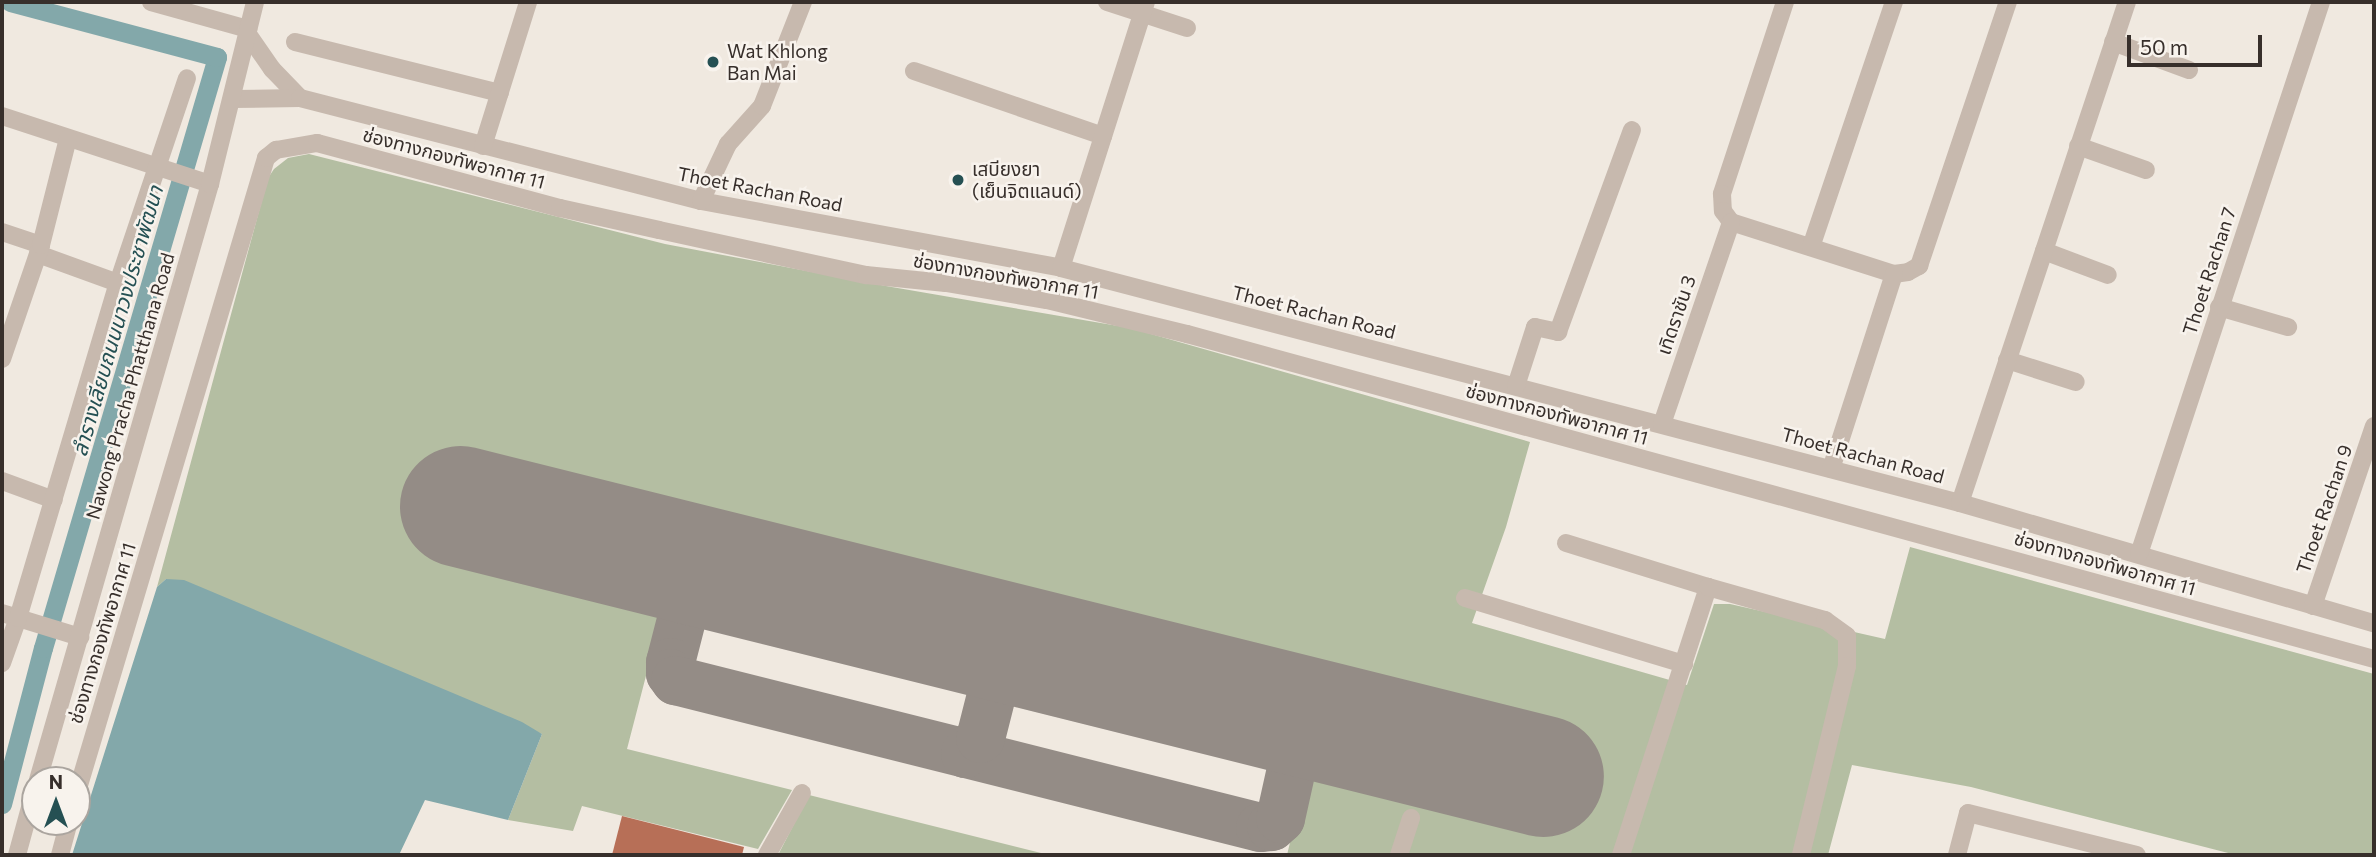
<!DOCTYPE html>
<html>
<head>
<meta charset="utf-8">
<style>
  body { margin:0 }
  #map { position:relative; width:2376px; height:857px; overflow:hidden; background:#f0e9e0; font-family:Commissioner,"Noto Sans Thai",sans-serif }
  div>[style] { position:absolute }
  .green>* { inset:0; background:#b4bea2 }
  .water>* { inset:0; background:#83a8aa }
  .canal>* { height:19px; margin:-9.5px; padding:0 9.5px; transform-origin:9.5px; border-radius:9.5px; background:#83a8aa }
  .taxiway>* { height:49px; margin:-24.5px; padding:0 24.5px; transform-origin:24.5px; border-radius:24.5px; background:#948c86 }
  .runway>* { height:121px; margin:-60.5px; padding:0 60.5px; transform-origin:60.5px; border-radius:60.5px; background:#948c86 }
  .building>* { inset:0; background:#b76f57 }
  .minor>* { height:18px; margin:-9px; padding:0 9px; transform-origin:9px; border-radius:9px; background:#c7b9ae }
  .dots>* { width:19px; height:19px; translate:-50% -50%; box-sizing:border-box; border:4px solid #f8f3ed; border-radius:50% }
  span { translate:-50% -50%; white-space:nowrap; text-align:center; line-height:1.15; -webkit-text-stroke:5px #f8f3ed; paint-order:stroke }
  .poi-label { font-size:19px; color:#372f2b }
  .left { translate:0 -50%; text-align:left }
  .street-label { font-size:19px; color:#372f2b }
  .water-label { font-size:21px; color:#255053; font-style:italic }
  .frame { position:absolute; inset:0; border:4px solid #372f2b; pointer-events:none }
  .north { position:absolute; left:21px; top:766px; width:70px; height:70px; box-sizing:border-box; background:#f8f3ed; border:2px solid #aba59f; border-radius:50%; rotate:0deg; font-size:19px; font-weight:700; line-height:28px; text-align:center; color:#372f2b }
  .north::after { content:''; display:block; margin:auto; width:24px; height:32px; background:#255053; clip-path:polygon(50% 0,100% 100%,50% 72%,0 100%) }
  .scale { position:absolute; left:2127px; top:35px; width:135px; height:32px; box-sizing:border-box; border:4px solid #372f2b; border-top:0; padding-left:9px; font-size:21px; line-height:24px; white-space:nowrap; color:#372f2b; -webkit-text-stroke:5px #f8f3ed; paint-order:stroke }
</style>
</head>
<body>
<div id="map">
  <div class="green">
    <i style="clip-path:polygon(309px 154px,665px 244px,886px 286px,1130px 328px,1530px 442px,1506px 527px,1472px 623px,1687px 685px,1714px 604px,1730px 604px,1885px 639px,1910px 547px,2374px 674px,2374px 855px,2236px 855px,1971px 787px,1852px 765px,1828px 855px,1287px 855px,1312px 752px,1545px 810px,1562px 747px,456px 471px,439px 534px,668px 591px,627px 749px,792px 790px,758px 849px,582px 806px,573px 831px,508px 820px,542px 734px,166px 579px,157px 587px,268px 178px,274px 169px,288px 158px)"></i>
    <i style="clip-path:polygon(809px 795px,1049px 855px,778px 855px)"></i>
  </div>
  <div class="water">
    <i style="clip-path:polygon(166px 579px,184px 580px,522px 722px,542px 734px,508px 820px,425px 800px,399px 855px,72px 855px,157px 587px)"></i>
  </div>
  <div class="canal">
    <i style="left:2px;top:804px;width:161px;rotate:-75.3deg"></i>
    <i style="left:43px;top:648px;width:616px;rotate:-73.59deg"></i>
    <i style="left:217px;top:57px;width:214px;rotate:-165.1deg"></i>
  </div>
  <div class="taxiway">
    <i style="left:679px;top:563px;width:18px;rotate:61deg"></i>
    <i style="left:688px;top:579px;width:13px;rotate:90deg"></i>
    <i style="left:688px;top:592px;width:72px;rotate:104.4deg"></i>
    <i style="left:670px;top:662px;width:11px;rotate:90deg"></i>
    <i style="left:670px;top:673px;width:9px;rotate:54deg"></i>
    <i style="left:675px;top:680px;width:603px;rotate:14.11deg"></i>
    <i style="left:1260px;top:827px;width:11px;rotate:-5deg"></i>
    <i style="left:1271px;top:826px;width:12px;rotate:-42deg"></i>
    <i style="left:1280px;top:818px;width:83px;rotate:-77.5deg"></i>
    <i style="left:1298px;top:737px;width:6px;rotate:-59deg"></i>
    <i style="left:1301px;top:732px;width:23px;rotate:-25deg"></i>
    <i style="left:965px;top:753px;width:21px;rotate:-45deg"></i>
    <i style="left:980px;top:738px;width:81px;rotate:-75.8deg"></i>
    <i style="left:1000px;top:659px;width:21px;rotate:-39deg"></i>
  </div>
  <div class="runway">
    <i style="left:460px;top:506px;width:1116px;rotate:14deg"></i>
  </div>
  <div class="building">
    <i style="clip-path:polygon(622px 816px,744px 847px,742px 855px,612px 855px)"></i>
  </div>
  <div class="minor">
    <i style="left:151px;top:2px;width:101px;rotate:15.6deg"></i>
    <i style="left:1107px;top:2px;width:84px;rotate:18deg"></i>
    <i style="left:1785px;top:2px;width:202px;rotate:108.2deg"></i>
    <i style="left:1722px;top:194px;width:17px;rotate:87deg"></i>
    <i style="left:1723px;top:211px;width:14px;rotate:54deg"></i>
    <i style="left:1731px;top:222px;width:171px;rotate:17.7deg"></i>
    <i style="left:1894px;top:274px;width:14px;rotate:-8deg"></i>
    <i style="left:1908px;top:272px;width:13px;rotate:-29deg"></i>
    <i style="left:1919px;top:266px;width:279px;rotate:-71.4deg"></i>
    <i style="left:247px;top:33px;width:44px;rotate:55.2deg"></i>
    <i style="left:272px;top:69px;width:40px;rotate:46deg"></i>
    <i style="left:295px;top:42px;width:211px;rotate:14deg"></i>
    <i style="left:2113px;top:42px;width:81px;rotate:20.2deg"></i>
    <i style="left:914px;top:71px;width:200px;rotate:19deg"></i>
    <i style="left:232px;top:99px;width:68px;rotate:-0.8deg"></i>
    <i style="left:300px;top:98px;width:414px;rotate:14.4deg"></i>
    <i style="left:701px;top:201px;width:366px;rotate:10.5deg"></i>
    <i style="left:1061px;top:268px;width:929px;rotate:14.65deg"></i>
    <i style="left:1960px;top:503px;width:431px;rotate:16.2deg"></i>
    <i style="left:2px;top:116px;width:219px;rotate:18.1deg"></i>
    <i style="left:483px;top:146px;width:151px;rotate:-72.6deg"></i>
    <i style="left:2078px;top:146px;width:72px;rotate:19.4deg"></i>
    <i style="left:701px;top:201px;width:63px;rotate:-64.7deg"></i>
    <i style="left:728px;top:144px;width:51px;rotate:-48.2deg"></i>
    <i style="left:762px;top:106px;width:112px;rotate:-68.5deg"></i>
    <i style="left:2px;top:232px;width:41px;rotate:18.4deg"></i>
    <i style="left:1811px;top:247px;width:259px;rotate:-71.3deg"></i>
    <i style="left:2044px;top:251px;width:68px;rotate:20.6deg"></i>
    <i style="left:38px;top:254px;width:85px;rotate:19.9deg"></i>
    <i style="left:1061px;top:268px;width:279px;rotate:-72.3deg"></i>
    <i style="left:2219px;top:307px;width:72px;rotate:16.2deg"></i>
    <i style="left:2px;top:359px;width:120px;rotate:-71.1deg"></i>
    <i style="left:41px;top:245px;width:110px;rotate:-75.8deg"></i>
    <i style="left:2007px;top:360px;width:72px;rotate:17.7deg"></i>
    <i style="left:1516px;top:386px;width:62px;rotate:-72.1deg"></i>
    <i style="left:1535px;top:327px;width:24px;rotate:12deg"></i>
    <i style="left:1558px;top:332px;width:215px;rotate:-69.9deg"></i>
    <i style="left:1662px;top:424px;width:213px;rotate:-71.1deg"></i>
    <i style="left:1831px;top:469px;width:205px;rotate:-72.1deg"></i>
    <i style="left:2px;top:481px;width:55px;rotate:20.1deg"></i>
    <i style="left:1960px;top:503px;width:528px;rotate:-71.57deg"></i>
    <i style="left:1566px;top:543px;width:149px;rotate:17.2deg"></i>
    <i style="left:2139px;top:554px;width:581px;rotate:-71.75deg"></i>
    <i style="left:1465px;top:598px;width:229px;rotate:16.8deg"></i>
    <i style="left:2313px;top:606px;width:190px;rotate:-71.3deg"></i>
    <i style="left:2px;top:613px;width:82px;rotate:17.1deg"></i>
    <i style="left:2px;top:663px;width:48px;rotate:-70.4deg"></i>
    <i style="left:18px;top:618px;width:350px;rotate:-73.4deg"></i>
    <i style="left:118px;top:283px;width:216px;rotate:-71.4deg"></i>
    <i style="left:38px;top:780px;width:620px;rotate:-73.9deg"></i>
    <i style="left:210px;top:184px;width:187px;rotate:-76.1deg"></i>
    <i style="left:77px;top:792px;width:662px;rotate:-73.4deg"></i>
    <i style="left:266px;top:158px;width:13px;rotate:-39deg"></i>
    <i style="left:276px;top:150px;width:42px;rotate:-9.7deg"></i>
    <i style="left:317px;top:143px;width:252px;rotate:15deg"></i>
    <i style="left:560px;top:208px;width:101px;rotate:12.5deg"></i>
    <i style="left:659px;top:230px;width:212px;rotate:12.3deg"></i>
    <i style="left:866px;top:275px;width:80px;rotate:5.7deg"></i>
    <i style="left:946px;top:283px;width:102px;rotate:9.6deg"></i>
    <i style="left:1047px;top:300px;width:144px;rotate:13.7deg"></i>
    <i style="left:1187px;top:334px;width:1231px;rotate:15.31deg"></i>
    <i style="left:17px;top:855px;width:68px;rotate:-74.7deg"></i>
    <i style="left:60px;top:855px;width:34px;rotate:-75deg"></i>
    <i style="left:767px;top:855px;width:71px;rotate:-60.6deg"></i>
    <i style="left:1399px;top:855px;width:39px;rotate:-72deg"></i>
    <i style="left:1621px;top:855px;width:282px;rotate:-72deg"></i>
    <i style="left:1708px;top:587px;width:122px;rotate:15.8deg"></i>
    <i style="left:1825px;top:620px;width:27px;rotate:36deg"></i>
    <i style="left:1847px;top:636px;width:30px;rotate:90deg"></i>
    <i style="left:1847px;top:666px;width:195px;rotate:103.7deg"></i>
    <i style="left:1957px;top:855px;width:43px;rotate:-75.3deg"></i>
    <i style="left:1968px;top:813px;width:174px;rotate:14deg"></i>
  </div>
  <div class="dots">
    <i style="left:713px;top:62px;background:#255053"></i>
    <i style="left:958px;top:180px;background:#255053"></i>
  </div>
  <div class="poi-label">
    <span class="left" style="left:727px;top:62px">Wat Khlong<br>Ban Mai</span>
    <span class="left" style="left:972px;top:180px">เสบียงยา<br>(เย็นจิตแลนด์)</span>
  </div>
  <div class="street-label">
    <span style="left:454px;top:158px;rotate:15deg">ช่องทางกองทัพอากาศ 11</span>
    <span style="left:760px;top:189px;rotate:11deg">Thoet Rachan Road</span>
    <span style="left:2209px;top:271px;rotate:-72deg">Thoet Rachan 7</span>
    <span style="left:1006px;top:276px;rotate:10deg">ช่องทางกองทัพอากาศ 11</span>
    <span style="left:1314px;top:312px;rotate:14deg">Thoet Rachan Road</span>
    <span style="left:1676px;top:315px;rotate:-71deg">เทิดราชัน 3</span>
    <span style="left:130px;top:386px;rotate:-74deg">Nawong Pracha Phatthana Road</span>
    <span style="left:1557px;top:414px;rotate:15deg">ช่องทางกองทัพอากาศ 11</span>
    <span style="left:1863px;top:455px;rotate:15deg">Thoet Rachan Road</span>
    <span style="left:2324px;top:509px;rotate:-71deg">Thoet Rachan 9</span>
    <span style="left:2105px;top:563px;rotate:16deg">ช่องทางกองทัพอากาศ 11</span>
    <span style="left:102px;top:633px;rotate:-73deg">ช่องทางกองทัพอากาศ 11</span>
  </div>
  <div class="water-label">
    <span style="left:117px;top:321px;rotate:-74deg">ลำรางเลียบถนนนาวงประชาพัฒนา</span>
  </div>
  <div class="frame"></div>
  <div class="north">N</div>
  <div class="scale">50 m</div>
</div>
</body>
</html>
